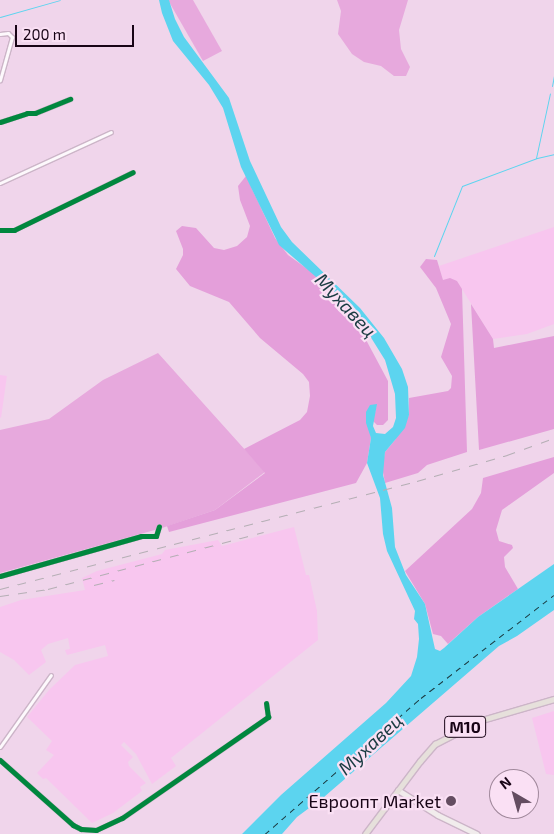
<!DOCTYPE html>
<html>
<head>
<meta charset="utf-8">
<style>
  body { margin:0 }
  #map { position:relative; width:554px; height:834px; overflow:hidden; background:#f0d5eb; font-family:"Exo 2",sans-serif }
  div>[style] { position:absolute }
  .built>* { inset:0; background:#f8c6ef; transform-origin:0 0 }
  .green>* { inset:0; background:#e7a9dd }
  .forest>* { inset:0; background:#e49fda }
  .water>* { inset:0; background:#5cd4ef }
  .stream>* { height:1px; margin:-0.5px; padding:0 0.5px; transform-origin:0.5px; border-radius:0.5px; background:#5cd4ef }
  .ferry>* { height:1px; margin-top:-0.5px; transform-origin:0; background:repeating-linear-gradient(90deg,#1a3b42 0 6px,transparent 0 11px) }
  .roads { filter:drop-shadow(1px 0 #ccb5c8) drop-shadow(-1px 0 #ccb5c8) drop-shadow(0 1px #ccb5c8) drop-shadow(0 -1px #ccb5c8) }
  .street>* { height:3px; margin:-1.5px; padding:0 1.5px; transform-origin:1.5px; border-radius:1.5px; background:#fdf9fc }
  .secondary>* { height:4.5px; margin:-2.25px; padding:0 2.25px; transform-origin:2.25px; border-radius:2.25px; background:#f1ecec }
  .primary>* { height:5px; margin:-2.5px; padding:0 2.5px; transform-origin:2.5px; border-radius:2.5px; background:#e6e0db }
  .rail>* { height:1px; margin-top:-0.5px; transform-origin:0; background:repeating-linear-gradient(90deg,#b4aeb4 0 9px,transparent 0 18px) }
  .cycleway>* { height:5px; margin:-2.5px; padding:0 2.5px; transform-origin:2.5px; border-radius:2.5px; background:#00873e }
  .dots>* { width:14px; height:14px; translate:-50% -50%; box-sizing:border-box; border:2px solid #fae0f4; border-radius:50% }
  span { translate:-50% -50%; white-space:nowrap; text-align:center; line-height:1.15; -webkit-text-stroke:4.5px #fae0f4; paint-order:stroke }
  .shield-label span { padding:1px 4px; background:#fae0f4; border:1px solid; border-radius:4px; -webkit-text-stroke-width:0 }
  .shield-label { font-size:16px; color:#180416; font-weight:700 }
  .poi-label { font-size:18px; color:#180416 }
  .right { translate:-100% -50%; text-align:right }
  .water-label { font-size:19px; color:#1a3b42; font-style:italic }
  .north { position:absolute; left:489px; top:769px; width:50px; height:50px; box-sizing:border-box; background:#fae0f4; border:1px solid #a0889b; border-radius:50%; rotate:322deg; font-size:14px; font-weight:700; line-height:20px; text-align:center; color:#180416 }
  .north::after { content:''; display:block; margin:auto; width:18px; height:22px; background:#644d61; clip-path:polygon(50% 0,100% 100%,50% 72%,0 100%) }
  .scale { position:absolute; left:15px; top:25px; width:119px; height:22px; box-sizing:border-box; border:2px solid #180416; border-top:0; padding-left:6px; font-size:15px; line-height:18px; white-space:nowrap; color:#180416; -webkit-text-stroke:4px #fae0f4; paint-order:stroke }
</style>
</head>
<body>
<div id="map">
  <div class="built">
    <i style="clip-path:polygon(554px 227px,554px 324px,527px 334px,493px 339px,457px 281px,443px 280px,439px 266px)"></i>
    <i style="left:0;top:375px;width:7px;height:42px;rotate:8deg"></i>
    <i style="clip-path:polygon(294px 527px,306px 575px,309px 575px,317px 611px,318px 640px,171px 758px,176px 766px,152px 784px,136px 754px,124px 742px,121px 745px,133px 757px,128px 762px,129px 766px,146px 783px,140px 787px,142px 791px,113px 813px,92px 823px,46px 778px,43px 779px,37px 773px,54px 755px,46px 750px,52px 741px,27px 717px,49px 690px,75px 665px,108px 656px,105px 645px,67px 655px,65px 650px,70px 649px,68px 638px,48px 644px,41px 650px,46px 662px,29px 675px,14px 660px,0 652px,0 607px,21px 600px,85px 590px,82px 578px,97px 571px,162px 554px,165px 550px,218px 540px,222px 546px)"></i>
    <i style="clip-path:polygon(554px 711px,554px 775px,546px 774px,532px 718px)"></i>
  </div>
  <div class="green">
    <i style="clip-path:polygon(168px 0,193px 0,222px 51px,203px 61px)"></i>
    <i style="clip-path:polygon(337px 0,408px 0,399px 30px,401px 49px,410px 67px,406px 76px,394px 76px,381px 66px,364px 62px,352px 54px,338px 34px,341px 11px)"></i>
    <i style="clip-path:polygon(158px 353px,265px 472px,215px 510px,162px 528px,0 573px,0 430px,49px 419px,103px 380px)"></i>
  </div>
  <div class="forest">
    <i style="clip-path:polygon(246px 176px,275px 238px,288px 255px,313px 273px,347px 306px,349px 314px,364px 336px,388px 381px,388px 420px,383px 425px,377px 425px,373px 421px,377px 404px,370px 431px,371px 438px,367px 463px,356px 483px,169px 532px,167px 526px,215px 510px,265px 473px,244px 449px,300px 420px,307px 412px,310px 396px,309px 382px,303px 374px,260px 338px,229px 302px,190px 286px,176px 269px,183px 255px,183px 249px,176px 231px,182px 226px,196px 228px,214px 248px,224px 250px,237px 246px,247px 237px,250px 226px,240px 200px,238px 186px)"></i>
    <i style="clip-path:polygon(426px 259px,437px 260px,443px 280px,450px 278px,457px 281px,462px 289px,467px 452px,427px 465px,418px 473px,385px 483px,382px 467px,385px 452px,395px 440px,409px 415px,409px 398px,448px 391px,451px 388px,452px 376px,441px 357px,451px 324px,436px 288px,420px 267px)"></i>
    <i style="clip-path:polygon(471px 304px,493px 339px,494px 348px,554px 336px,554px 429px,479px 450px)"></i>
    <i style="clip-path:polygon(554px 457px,554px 473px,502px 510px,496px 530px,499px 541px,512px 545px,513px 548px,504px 557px,505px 567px,518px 589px,478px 617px,448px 644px,441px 636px,433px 634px,425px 604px,405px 571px,472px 509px,481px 493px,483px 478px)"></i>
  </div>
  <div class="water">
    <i style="clip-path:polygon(159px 0,169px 0,175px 19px,184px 37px,229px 98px,250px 161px,281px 227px,292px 242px,360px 308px,384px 338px,402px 369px,408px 387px,409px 415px,405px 428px,385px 452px,383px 475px,392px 508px,395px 547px,406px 575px,425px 604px,435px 649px,440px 651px,444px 648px,478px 617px,554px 564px,554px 610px,517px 636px,499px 646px,324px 797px,297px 817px,282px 834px,242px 834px,281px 795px,386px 703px,411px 676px,417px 657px,419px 639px,418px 624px,414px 619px,415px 611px,387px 551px,383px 534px,380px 498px,367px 463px,371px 438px,366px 423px,366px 412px,370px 405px,377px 404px,373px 426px,376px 433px,385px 434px,393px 427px,396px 418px,395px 394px,385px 360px,365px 328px,338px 296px,279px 245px,241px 167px,223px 108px,209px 85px,173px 41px,162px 13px)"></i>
  </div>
  <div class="stream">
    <i style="left:0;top:17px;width:62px;rotate:-15.8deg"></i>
    <i style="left:552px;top:86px;width:10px;rotate:-79deg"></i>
    <i style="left:536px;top:158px;width:66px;rotate:-77.8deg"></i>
    <i style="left:434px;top:256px;width:75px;rotate:-68.2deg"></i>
    <i style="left:462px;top:186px;width:80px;rotate:-20.5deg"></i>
    <i style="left:537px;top:158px;width:17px;rotate:-13deg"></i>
  </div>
  <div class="ferry">
    <i style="left:265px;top:834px;width:207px;rotate:-41.1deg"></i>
    <i style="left:421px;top:698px;width:168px;rotate:-37.8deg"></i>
  </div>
  <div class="roads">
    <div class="street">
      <i style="left:0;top:34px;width:8px;rotate:-7deg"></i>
      <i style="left:8px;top:33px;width:6px;rotate:45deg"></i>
      <i style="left:12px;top:37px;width:45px;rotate:105.6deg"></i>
      <i style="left:0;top:122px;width:28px;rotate:-18deg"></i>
      <i style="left:27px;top:113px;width:8px"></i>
      <i style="left:35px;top:113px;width:38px;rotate:-22deg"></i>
      <i style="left:0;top:183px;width:122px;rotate:-24.7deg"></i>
      <i style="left:0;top:230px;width:14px"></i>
      <i style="left:14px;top:230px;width:132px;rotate:-26deg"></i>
      <i style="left:0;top:576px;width:147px;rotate:-15.8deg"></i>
      <i style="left:141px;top:536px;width:15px"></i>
      <i style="left:156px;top:536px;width:10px;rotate:-73deg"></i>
      <i style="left:0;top:747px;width:88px;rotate:-54.7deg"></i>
      <i style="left:0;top:760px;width:98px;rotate:41.7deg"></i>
      <i style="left:73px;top:825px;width:9px;rotate:27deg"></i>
      <i style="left:81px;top:829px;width:15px;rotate:4deg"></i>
      <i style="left:96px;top:830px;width:29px;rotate:-25deg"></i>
      <i style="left:122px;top:818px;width:178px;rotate:-34.7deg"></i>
      <i style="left:268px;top:717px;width:14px;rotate:-98deg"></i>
    </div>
    <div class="secondary">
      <i style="left:398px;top:790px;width:47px;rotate:32deg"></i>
      <i style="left:438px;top:815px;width:43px;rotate:26deg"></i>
    </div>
    <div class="primary">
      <i style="left:365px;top:834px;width:91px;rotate:-53deg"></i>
      <i style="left:420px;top:761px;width:23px;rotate:-49deg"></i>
      <i style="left:435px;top:744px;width:53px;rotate:-27.1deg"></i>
      <i style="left:482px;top:720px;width:75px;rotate:-16.3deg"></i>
    </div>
  </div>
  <div class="rail">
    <i style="left:94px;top:585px;width:21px;rotate:-14deg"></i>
    <i style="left:0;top:589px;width:431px;rotate:-14.5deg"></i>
    <i style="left:417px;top:481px;width:94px;rotate:-16.1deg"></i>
    <i style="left:507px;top:455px;width:50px;rotate:-19.9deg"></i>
    <i style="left:0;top:596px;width:49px;rotate:-8.3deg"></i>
    <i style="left:48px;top:589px;width:223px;rotate:-14.8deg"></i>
  </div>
  <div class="cycleway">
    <i style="left:0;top:122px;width:28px;rotate:-18deg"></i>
    <i style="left:27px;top:113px;width:8px"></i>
    <i style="left:35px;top:113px;width:38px;rotate:-22deg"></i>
    <i style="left:0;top:230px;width:14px"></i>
    <i style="left:14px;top:230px;width:132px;rotate:-26deg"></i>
    <i style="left:0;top:576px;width:147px;rotate:-15.8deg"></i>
    <i style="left:141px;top:536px;width:15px"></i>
    <i style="left:156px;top:536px;width:10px;rotate:-73deg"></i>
    <i style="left:0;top:760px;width:98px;rotate:41.7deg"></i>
    <i style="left:73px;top:825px;width:9px;rotate:27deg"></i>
    <i style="left:81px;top:829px;width:15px;rotate:4deg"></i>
    <i style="left:96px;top:830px;width:29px;rotate:-25deg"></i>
    <i style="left:122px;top:818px;width:178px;rotate:-34.7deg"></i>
    <i style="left:268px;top:717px;width:14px;rotate:-98deg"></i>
  </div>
  <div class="dots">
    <i style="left:451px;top:801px;background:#644d61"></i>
  </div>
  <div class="shield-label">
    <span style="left:465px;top:727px">М10</span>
  </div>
  <div class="poi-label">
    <span class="right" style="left:441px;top:801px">Евроопт Market</span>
  </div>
  <div class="water-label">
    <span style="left:346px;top:305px;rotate:47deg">Мухавец</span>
    <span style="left:370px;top:744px;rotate:-43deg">Мухавец</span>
  </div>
  <div class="north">N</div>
  <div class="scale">200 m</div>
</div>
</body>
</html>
